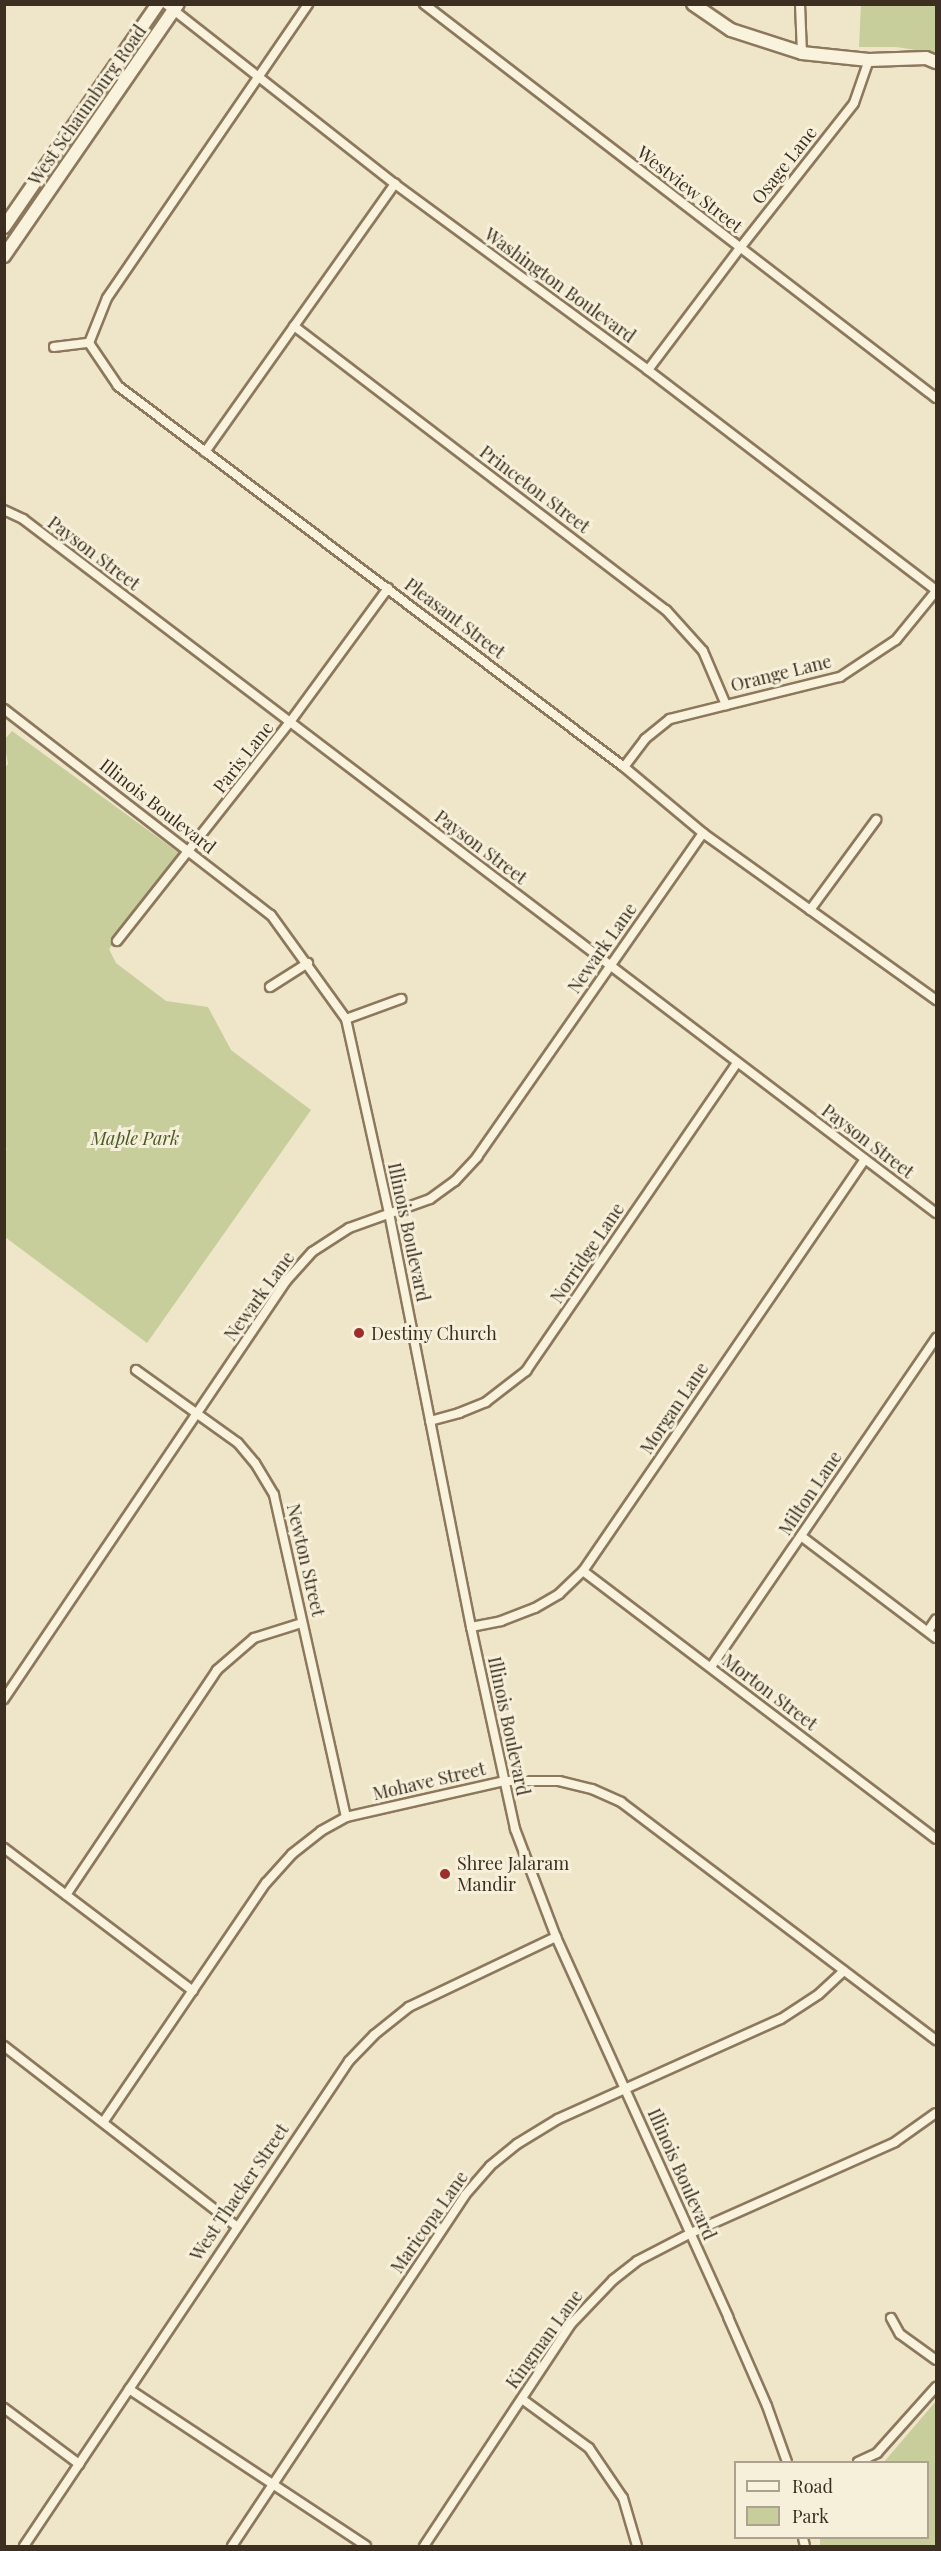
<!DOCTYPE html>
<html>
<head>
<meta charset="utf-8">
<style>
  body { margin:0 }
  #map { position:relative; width:941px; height:2551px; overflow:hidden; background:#efe5c9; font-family:"Playfair Display",serif }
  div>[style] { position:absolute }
  .green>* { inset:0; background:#c7ce9c }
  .roads { filter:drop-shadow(2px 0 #8c785d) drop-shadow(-2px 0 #8c785d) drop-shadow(0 2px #8c785d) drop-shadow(0 -2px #8c785d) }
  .street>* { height:8px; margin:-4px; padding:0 4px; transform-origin:4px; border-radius:4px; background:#f9f2dd }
  .secondary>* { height:12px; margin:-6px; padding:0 6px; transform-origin:6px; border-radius:6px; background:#f9f2dd }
  .dots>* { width:16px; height:16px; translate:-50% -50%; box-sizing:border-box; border:3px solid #f6efd9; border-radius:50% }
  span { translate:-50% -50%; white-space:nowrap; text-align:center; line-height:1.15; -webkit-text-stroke:6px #f6efd9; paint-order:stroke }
  .street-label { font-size:18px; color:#3c2f21 }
  .park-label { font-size:18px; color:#4b5927; font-style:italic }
  .poi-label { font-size:18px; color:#3c2f21 }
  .left { translate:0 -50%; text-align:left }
  .frame { position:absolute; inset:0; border:6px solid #3c2f21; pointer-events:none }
  .legend { position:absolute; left:734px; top:2461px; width:195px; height:78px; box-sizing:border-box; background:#f6efd9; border:2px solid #aca28f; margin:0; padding:8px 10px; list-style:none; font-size:18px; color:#3c2f21 }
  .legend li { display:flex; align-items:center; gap:12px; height:30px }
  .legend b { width:30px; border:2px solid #aca28f }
</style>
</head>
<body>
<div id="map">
  <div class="green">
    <i style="clip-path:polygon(861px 4px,936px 5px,936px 53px,896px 47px,859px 47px)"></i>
    <i style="clip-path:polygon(12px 731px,182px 855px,109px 949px,116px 963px,166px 1001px,208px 1007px,231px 1050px,311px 1110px,147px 1343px,5px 1237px,4px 1153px,7px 1149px,4px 1147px,4px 769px,8px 764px,4px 740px)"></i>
    <i style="clip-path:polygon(936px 2401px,936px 2546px,820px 2546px,820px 2538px,928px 2538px,928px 2462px,884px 2462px)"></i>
  </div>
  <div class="roads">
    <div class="street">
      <i style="left:166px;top:4px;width:291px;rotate:38.2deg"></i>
      <i style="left:395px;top:184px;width:314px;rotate:36.3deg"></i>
      <i style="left:648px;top:370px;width:362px;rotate:37.4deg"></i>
      <i style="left:424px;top:4px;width:646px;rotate:37.58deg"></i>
      <i style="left:800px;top:4px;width:49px;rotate:87.7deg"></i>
      <i style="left:294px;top:326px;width:468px;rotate:37.4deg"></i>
      <i style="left:666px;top:610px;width:55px;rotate:47.9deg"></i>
      <i style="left:703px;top:651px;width:59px;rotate:66.9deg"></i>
      <i style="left:89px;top:343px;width:48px;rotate:-68.2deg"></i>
      <i style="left:107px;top:298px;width:356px;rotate:-55.6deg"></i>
      <i style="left:54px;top:347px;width:35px;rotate:-7deg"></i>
      <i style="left:89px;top:343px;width:52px;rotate:56deg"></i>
      <i style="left:118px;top:386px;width:633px;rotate:36.98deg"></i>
      <i style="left:624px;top:767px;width:103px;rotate:39.9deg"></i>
      <i style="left:703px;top:833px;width:287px;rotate:35.6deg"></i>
      <i style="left:648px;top:370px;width:153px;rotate:-53deg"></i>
      <i style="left:740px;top:248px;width:184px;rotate:-51.8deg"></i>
      <i style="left:854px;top:103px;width:46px;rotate:-70.8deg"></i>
      <i style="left:205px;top:452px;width:329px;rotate:-54.7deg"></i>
      <i style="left:4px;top:510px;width:21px;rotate:25deg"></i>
      <i style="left:23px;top:519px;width:1147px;rotate:37.24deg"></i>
      <i style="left:4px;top:709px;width:337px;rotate:37.7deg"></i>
      <i style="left:271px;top:915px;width:128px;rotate:54.2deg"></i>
      <i style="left:346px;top:1019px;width:199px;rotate:77.5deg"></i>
      <i style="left:389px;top:1213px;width:422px;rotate:78.8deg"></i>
      <i style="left:471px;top:1627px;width:207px;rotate:77.7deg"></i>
      <i style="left:515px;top:1829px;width:116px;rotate:69.2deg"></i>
      <i style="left:556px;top:1937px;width:417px;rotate:65.6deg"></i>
      <i style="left:728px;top:2317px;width:97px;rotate:66.3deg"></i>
      <i style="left:767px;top:2406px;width:59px;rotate:70.3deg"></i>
      <i style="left:624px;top:767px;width:35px;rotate:-53deg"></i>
      <i style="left:645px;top:739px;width:32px;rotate:-39deg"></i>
      <i style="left:670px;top:719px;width:175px;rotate:-13.9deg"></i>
      <i style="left:840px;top:677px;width:67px;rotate:-33.5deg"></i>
      <i style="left:896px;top:640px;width:63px;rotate:-50.8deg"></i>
      <i style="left:810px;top:910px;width:112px;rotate:-53.7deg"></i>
      <i style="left:117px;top:941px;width:279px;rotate:-51.7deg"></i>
      <i style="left:290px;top:722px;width:166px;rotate:-53.8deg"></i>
      <i style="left:270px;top:987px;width:45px;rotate:-32.3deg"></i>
      <i style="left:346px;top:1019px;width:59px;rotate:-20deg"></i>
      <i style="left:136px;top:1370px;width:125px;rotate:35.6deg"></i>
      <i style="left:238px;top:1443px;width:26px;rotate:50deg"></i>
      <i style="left:255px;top:1463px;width:37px;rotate:59deg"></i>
      <i style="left:274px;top:1495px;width:330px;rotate:77.4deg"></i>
      <i style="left:430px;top:1421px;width:30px;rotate:-15deg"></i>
      <i style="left:459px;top:1413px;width:29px;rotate:-22deg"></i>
      <i style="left:486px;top:1402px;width:51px;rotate:-37.8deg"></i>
      <i style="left:526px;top:1371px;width:373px;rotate:-55.6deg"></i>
      <i style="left:801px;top:1536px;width:169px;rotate:37.1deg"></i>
      <i style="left:583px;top:1571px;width:443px;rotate:37.2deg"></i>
      <i style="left:471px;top:1627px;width:31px;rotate:-11deg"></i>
      <i style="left:501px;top:1621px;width:36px;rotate:-21deg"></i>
      <i style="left:535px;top:1608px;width:28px;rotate:-30deg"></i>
      <i style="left:559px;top:1594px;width:33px;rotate:-44deg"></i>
      <i style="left:583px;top:1571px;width:499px;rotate:-55.6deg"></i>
      <i style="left:928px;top:1631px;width:14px;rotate:-56deg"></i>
      <i style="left:711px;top:1667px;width:399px;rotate:-55.6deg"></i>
      <i style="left:4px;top:1699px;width:504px;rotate:-55.99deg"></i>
      <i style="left:286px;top:1281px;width:39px;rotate:-48deg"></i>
      <i style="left:312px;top:1252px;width:44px;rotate:-33deg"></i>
      <i style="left:349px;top:1228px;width:86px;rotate:-19.7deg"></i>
      <i style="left:430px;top:1199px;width:31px;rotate:-36deg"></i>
      <i style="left:455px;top:1181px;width:33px;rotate:-47deg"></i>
      <i style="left:477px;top:1157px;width:395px;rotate:-55.1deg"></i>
      <i style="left:4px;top:1848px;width:237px;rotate:37.1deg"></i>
      <i style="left:66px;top:1895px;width:271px;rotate:-56.1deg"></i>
      <i style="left:217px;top:1670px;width:49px;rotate:-40.9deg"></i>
      <i style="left:254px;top:1638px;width:50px;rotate:-17.4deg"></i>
      <i style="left:4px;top:2046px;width:294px;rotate:37.8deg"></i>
      <i style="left:104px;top:2121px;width:288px;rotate:-55.8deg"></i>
      <i style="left:266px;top:1883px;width:39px;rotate:-48deg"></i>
      <i style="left:292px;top:1854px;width:37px;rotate:-38deg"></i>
      <i style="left:321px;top:1831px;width:29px;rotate:-29deg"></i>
      <i style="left:346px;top:1817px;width:162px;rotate:-12.8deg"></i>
      <i style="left:504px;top:1781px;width:55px"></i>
      <i style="left:559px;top:1781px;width:34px;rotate:14deg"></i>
      <i style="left:592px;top:1789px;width:32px;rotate:24deg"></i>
      <i style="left:621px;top:1802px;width:395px;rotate:37.1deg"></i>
      <i style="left:891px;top:2318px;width:18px;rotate:61deg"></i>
      <i style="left:900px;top:2334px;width:44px;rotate:35.8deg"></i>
      <i style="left:129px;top:2389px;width:284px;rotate:33.5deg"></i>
      <i style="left:522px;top:2399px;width:83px;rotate:36.2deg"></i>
      <i style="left:589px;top:2448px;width:60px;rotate:55.8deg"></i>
      <i style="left:623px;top:2498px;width:50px;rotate:73.7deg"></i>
      <i style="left:4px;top:2408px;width:94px;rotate:36.7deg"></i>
      <i style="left:858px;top:2462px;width:21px;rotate:-25deg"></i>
      <i style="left:877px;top:2453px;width:89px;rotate:-48.2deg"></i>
      <i style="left:803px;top:2538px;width:8px;rotate:76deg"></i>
      <i style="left:24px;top:2546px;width:584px;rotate:-56.17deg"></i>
      <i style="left:349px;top:2061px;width:36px;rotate:-46deg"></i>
      <i style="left:374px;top:2035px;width:45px;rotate:-38.7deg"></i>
      <i style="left:409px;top:2007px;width:163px;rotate:-25.5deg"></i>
      <i style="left:232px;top:2546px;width:421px;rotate:-56.4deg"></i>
      <i style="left:465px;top:2195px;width:38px;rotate:-49deg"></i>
      <i style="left:490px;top:2166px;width:35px;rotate:-39deg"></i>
      <i style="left:517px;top:2144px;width:48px;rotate:-31.4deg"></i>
      <i style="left:558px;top:2119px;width:244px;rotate:-24.2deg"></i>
      <i style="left:781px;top:2019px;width:45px;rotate:-33.3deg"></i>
      <i style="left:819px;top:1994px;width:34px;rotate:-43deg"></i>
      <i style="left:424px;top:2546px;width:265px;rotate:-56.5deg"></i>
      <i style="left:570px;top:2325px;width:62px;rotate:-46.3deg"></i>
      <i style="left:613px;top:2280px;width:31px;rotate:-38deg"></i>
      <i style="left:637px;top:2261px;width:61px;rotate:-27.4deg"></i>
      <i style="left:691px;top:2233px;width:223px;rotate:-24deg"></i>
      <i style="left:895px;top:2142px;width:50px;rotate:-35.3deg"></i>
    </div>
    <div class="secondary">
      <i style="left:693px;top:4px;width:46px;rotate:34.4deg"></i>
      <i style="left:731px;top:30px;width:75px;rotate:17.9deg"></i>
      <i style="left:802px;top:53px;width:67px;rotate:6deg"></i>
      <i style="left:869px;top:60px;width:57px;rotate:-2deg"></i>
      <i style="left:926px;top:58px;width:11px;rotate:22deg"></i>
      <i style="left:4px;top:227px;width:271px;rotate:-55.4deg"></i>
      <i style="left:4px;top:256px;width:306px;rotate:-55.4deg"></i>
    </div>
  </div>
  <div class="dots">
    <i style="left:359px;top:1333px;background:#9c2f2c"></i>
    <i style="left:445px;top:1874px;background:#9c2f2c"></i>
  </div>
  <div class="street-label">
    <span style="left:87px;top:105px;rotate:-55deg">West Schaumburg Road</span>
    <span style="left:784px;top:165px;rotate:-52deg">Osage Lane</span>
    <span style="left:690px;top:189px;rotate:38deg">Westview Street</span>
    <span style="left:560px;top:285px;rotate:36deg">Washington Boulevard</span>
    <span style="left:535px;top:489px;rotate:37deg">Princeton Street</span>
    <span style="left:94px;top:553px;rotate:37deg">Payson Street</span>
    <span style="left:455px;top:618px;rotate:37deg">Pleasant Street</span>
    <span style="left:781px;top:673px;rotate:-14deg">Orange Lane</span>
    <span style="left:243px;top:757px;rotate:-52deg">Paris Lane</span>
    <span style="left:158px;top:806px;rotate:38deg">Illinois Boulevard</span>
    <span style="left:481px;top:847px;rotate:37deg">Payson Street</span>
    <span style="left:602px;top:948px;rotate:-55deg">Newark Lane</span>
    <span style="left:868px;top:1141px;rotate:37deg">Payson Street</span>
    <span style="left:409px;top:1232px;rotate:78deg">Illinois Boulevard</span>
    <span style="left:587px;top:1253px;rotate:-56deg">Norridge Lane</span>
    <span style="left:259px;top:1296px;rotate:-54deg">Newark Lane</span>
    <span style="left:674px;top:1408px;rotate:-56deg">Morgan Lane</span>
    <span style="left:810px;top:1493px;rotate:-56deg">Milton Lane</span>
    <span style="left:306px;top:1560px;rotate:77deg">Newton Street</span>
    <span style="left:770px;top:1692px;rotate:37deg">Morton Street</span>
    <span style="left:509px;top:1726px;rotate:78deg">Illinois Boulevard</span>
    <span style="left:429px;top:1781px;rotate:-13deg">Mohave Street</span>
    <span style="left:682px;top:2174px;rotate:66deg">Illinois Boulevard</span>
    <span style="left:239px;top:2192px;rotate:-56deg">West Thacker Street</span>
    <span style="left:429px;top:2222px;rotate:-55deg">Maricopa Lane</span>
    <span style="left:544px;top:2339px;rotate:-54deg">Kingman Lane</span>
  </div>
  <div class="park-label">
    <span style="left:135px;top:1138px">Maple Park</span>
  </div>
  <div class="poi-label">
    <span class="left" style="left:371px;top:1333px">Destiny Church</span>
    <span class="left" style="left:457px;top:1874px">Shree Jalaram<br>Mandir</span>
  </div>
  <div class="frame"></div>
  <ul class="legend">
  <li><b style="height:8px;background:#f9f2dd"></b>Road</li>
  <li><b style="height:16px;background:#c7ce9c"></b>Park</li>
  </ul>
</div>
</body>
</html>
